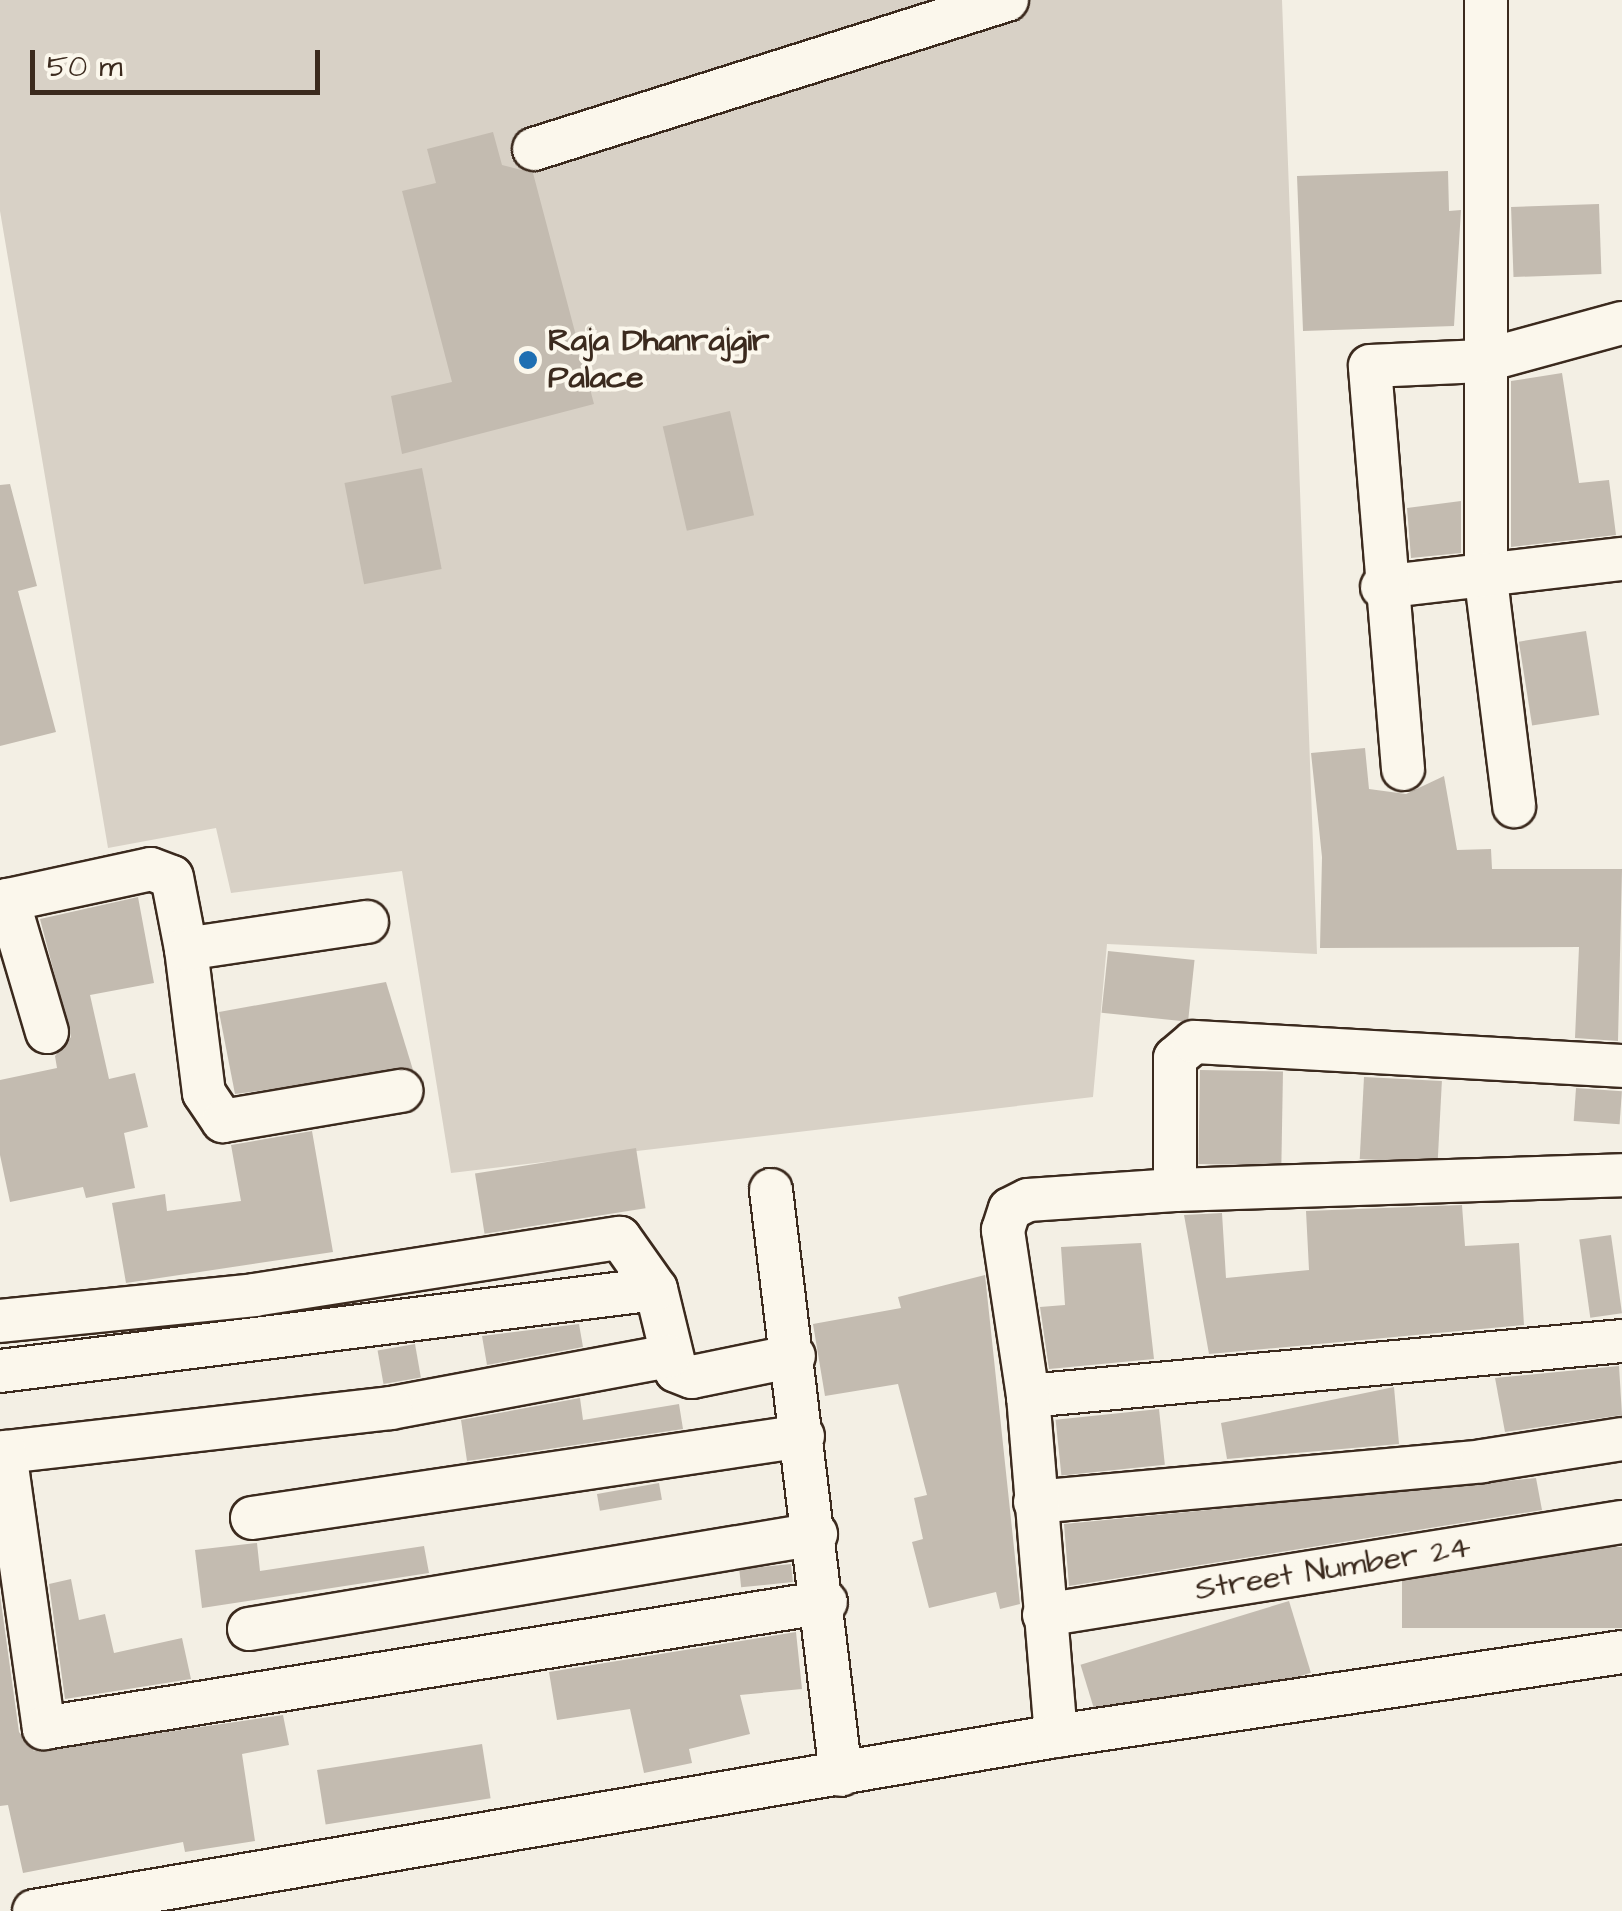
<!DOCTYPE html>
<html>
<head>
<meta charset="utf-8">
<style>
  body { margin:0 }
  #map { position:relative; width:1622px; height:1911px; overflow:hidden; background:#f3efe4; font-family:"Architects Daughter",sans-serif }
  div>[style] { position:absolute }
  .green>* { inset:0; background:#d8d1c6 }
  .building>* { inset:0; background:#c3bbb0; transform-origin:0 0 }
  .roads { filter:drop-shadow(2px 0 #3b2a1e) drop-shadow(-2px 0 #3b2a1e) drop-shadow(0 2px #3b2a1e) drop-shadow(0 -2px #3b2a1e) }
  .minor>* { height:42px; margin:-21px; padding:0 21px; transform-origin:21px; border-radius:21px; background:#fbf7ec }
  .dots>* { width:28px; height:28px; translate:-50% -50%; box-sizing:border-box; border:5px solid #fbf7ec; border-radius:50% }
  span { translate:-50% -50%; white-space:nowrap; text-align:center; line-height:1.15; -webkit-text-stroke:8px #fbf7ec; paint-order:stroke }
  .poi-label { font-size:32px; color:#3b2a1e; font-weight:700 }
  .left { translate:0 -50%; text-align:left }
  .street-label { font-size:32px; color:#3b2a1e }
  .scale { position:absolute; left:30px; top:50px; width:290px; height:45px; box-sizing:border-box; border:5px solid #3b2a1e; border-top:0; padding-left:12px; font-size:30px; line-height:35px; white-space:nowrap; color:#3b2a1e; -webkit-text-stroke:8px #fbf7ec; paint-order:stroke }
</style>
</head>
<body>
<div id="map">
  <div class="green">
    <i style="clip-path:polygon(0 0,1282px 0,1317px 954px,1107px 944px,1093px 1097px,451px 1173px,402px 871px,231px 893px,216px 828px,108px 848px,0 211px)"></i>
  </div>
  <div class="building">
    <i style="clip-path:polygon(493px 132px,502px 165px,533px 173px,594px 404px,402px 454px,391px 396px,452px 382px,402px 191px,436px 183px,427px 149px)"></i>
    <i style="clip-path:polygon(1448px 171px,1449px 211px,1461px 210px,1454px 326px,1303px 331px,1297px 176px)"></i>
    <i style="left:1599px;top:204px;width:70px;height:88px;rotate:88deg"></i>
    <i style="clip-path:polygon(1562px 373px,1579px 483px,1609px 480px,1616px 535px,1511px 547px,1511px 381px)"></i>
    <i style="left:730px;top:411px;width:107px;height:69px;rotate:77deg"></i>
    <i style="left:422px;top:468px;width:103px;height:79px;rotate:79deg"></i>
    <i style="clip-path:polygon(10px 484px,37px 586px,18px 591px,56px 732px,0 746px,0 485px)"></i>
    <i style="clip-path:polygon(1461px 501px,1461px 553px,1411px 558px,1407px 508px)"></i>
    <i style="left:1586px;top:631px;width:85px;height:68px;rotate:81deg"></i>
    <i style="clip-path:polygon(1365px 748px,1369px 789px,1406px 794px,1444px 776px,1457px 850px,1491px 849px,1492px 869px,1622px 869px,1618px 1041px,1575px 1038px,1579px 947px,1320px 948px,1322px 857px,1311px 753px)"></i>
    <i style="clip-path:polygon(138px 897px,154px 983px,90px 995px,109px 1079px,135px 1073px,148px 1127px,124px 1133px,135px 1188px,86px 1198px,83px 1187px,10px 1202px,0 1155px,0 1080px,57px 1068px,55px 1056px,71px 1037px,40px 919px)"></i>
    <i style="left:1108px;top:951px;width:87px;height:62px;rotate:6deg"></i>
    <i style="clip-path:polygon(386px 982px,413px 1070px,235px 1094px,219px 1012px)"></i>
    <i style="left:1200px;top:1070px;width:83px;height:94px;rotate:1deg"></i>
    <i style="left:1364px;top:1077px;width:78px;height:82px;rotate:3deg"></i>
    <i style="left:1576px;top:1088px;width:46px;height:33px;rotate:4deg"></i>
    <i style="clip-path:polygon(312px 1131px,333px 1252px,126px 1283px,112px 1203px,165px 1194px,167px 1211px,241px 1201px,231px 1145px)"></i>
    <i style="left:636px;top:1148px;width:61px;height:163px;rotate:81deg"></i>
    <i style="clip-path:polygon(1462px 1205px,1465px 1246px,1519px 1243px,1524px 1325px,1209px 1354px,1184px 1215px,1222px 1213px,1226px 1278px,1309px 1270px,1306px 1211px)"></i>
    <i style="left:1611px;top:1235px;width:79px;height:32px;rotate:82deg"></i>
    <i style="clip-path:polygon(1141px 1243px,1154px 1359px,1049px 1369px,1040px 1307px,1065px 1305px,1061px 1247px)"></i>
    <i style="clip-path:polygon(985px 1275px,1020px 1604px,1000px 1609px,996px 1592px,929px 1608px,912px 1542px,923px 1539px,914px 1498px,927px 1495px,898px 1384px,825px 1396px,813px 1324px,901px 1308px,898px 1297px)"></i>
    <i style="clip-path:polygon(579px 1324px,583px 1347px,487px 1365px,482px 1336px)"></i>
    <i style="left:415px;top:1344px;width:34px;height:38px;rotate:80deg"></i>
    <i style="clip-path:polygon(1619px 1366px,1622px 1415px,1505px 1432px,1495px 1378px)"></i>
    <i style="clip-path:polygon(1394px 1387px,1399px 1444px,1227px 1459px,1221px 1423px)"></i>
    <i style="clip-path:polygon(580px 1398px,583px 1420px,679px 1404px,683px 1429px,467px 1461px,461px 1420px)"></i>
    <i style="left:1159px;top:1409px;width:56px;height:104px;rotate:84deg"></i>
    <i style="clip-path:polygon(1536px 1478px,1542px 1510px,1069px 1586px,1064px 1524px)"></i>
    <i style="left:659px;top:1483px;width:17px;height:63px;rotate:80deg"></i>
    <i style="clip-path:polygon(257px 1543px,260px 1571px,424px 1546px,429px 1573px,202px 1608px,195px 1550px)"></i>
    <i style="left:1622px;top:1547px;width:81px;height:220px;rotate:90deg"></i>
    <i style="left:791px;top:1564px;width:18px;height:52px;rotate:84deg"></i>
    <i style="clip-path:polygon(71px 1579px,79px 1620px,105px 1614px,114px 1653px,182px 1638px,191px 1679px,65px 1699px,49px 1584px)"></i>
    <i style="clip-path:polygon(0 1595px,19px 1732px,34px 1751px,283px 1715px,289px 1745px,242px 1754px,255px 1841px,185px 1852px,183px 1842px,23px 1873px,8px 1805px,0 1806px)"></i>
    <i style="left:1289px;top:1601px;width:75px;height:218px;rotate:73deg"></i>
    <i style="clip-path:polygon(796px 1632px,802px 1689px,740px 1695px,750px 1734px,689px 1749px,692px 1763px,644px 1773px,630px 1709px,557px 1720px,549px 1672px)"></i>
    <i style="left:482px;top:1744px;width:55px;height:167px;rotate:81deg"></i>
  </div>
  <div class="roads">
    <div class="minor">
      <i style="left:1486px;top:0;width:580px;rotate:90deg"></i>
      <i style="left:1486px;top:580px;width:228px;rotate:82.9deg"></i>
      <i style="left:534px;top:149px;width:496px;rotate:-17.5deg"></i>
      <i style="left:1382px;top:587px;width:242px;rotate:-6.7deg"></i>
      <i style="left:1403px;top:769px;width:404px;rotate:-94.7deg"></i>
      <i style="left:1370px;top:366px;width:113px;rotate:-2.5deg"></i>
      <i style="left:1483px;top:361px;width:144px;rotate:-15.3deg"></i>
      <i style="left:186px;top:949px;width:145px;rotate:82.9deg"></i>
      <i style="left:204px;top:1093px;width:34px;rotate:56deg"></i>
      <i style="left:223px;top:1121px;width:181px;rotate:-9.6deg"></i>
      <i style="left:47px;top:1032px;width:138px;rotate:-106.5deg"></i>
      <i style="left:8px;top:900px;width:146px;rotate:-12.2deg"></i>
      <i style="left:151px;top:869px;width:22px;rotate:21deg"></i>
      <i style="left:172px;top:877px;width:73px;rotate:79deg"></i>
      <i style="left:186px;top:949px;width:183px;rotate:-8.5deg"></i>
      <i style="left:771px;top:1190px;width:589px;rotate:83.18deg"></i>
      <i style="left:1175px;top:1190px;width:132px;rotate:-90deg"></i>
      <i style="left:1175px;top:1058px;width:25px;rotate:-40deg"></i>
      <i style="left:1194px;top:1042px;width:429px;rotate:3.2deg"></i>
      <i style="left:0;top:1321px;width:255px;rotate:-5.8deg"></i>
      <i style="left:254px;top:1295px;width:370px;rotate:-8.9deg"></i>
      <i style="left:620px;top:1238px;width:62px;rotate:54.8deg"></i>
      <i style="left:656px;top:1289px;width:84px;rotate:76.3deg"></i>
      <i style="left:676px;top:1371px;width:17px;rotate:21deg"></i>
      <i style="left:692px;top:1377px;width:104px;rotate:-11.6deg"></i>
      <i style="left:669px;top:1356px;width:283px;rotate:169.4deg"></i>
      <i style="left:391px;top:1408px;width:388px;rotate:173.5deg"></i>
      <i style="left:5px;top:1452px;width:279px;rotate:82deg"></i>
      <i style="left:44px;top:1728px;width:792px;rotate:-9.15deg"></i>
      <i style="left:0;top:1371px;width:661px;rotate:-7.13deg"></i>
      <i style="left:1028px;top:1396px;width:597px;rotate:-5.29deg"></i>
      <i style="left:1035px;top:1502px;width:449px;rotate:-5.2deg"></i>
      <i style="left:1482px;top:1461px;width:142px;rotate:-8.9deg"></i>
      <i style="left:252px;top:1518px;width:557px;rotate:-8.46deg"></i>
      <i style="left:1044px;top:1615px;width:585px;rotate:-9.14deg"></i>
      <i style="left:249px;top:1629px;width:575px;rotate:-9.51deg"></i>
      <i style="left:1056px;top:1736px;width:341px;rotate:-94.7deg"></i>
      <i style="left:1028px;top:1396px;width:168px;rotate:-98.6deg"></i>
      <i style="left:1003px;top:1230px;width:22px;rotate:-72deg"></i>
      <i style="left:1010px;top:1209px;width:20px;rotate:-27deg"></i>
      <i style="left:1028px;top:1200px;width:147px;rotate:-3.9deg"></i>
      <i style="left:1175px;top:1190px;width:447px;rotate:-1.9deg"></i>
      <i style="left:34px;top:1911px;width:1037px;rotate:-9.72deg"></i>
      <i style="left:1056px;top:1736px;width:572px;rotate:-8.44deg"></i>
    </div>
  </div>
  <div class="dots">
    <i style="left:528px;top:360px;background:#1f6fb2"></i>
  </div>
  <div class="poi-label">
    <span class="left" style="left:548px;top:360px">Raja Dhanrajgir<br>Palace</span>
  </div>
  <div class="street-label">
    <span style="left:1333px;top:1569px;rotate:-9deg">Street Number 24</span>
  </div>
  <div class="scale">50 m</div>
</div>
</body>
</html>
